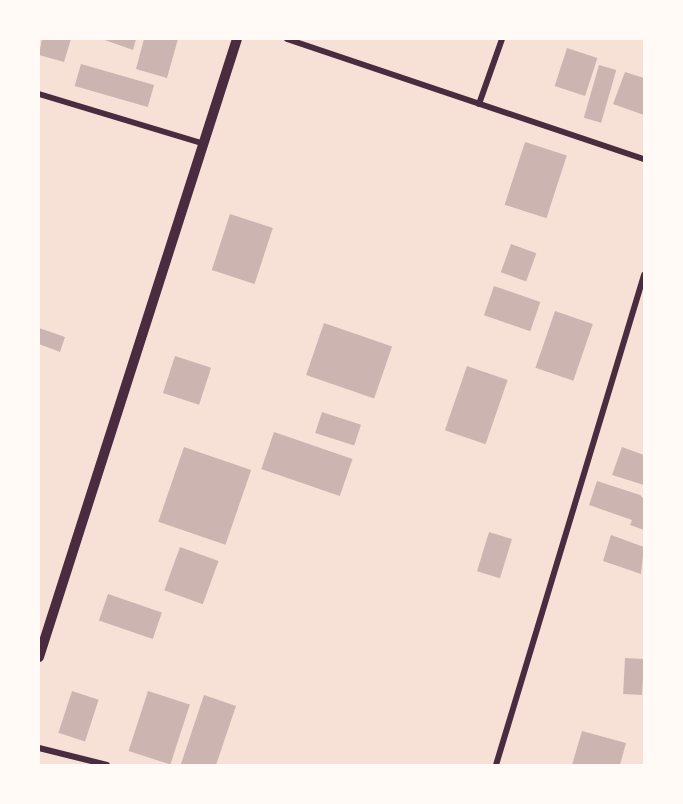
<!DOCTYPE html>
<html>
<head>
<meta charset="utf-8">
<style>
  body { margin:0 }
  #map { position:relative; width:683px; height:804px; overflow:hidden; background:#f7e1d7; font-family:"Varela Round",sans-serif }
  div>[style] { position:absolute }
  .building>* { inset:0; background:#ccb4b1; transform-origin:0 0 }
  .minor>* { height:6px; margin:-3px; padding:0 3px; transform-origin:3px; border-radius:3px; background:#4a2c40 }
  .tertiary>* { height:10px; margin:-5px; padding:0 5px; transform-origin:5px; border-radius:5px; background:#4a2c40 }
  span { translate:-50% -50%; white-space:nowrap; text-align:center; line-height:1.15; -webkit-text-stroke:6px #fffaf5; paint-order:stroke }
  .frame { position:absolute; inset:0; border:40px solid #fffaf5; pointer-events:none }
</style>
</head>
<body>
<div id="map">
  <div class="building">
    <i style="clip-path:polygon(42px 39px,71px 39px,64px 62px,39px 55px)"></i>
    <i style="clip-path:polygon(102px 39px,136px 39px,133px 50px)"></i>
    <i style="clip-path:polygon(144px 39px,178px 39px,167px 78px,136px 69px)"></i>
    <i style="left:567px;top:48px;width:32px;height:40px;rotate:18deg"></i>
    <i style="left:81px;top:64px;width:76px;height:23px;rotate:16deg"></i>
    <i style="left:599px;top:65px;width:18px;height:55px;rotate:16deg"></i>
    <i style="clip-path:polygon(625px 72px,644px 78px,644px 115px,613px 104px)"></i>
    <i style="left:525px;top:142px;width:44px;height:66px;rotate:18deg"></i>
    <i style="left:230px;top:214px;width:45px;height:59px;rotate:18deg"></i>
    <i style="left:511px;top:244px;width:27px;height:30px;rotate:20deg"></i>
    <i style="left:494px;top:286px;width:49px;height:31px;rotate:19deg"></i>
    <i style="left:555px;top:311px;width:40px;height:60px;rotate:19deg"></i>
    <i style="left:324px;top:323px;width:72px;height:55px;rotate:19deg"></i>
    <i style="clip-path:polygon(39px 328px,65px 337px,60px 352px,39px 344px)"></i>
    <i style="left:175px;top:356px;width:38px;height:39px;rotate:18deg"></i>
    <i style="left:467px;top:366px;width:43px;height:68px;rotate:19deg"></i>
    <i style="left:322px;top:412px;width:41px;height:22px;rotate:18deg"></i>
    <i style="left:274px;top:432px;width:83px;height:39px;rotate:19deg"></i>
    <i style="left:184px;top:447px;width:71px;height:79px;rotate:19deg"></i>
    <i style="clip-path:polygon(622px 447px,644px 455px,644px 485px,612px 475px)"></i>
    <i style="clip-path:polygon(597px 481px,640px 495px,644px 499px,644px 530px,630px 525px,632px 520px,589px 505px)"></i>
    <i style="left:489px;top:532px;width:24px;height:41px;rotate:17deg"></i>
    <i style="clip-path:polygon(611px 535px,644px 547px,641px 574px,603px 561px)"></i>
    <i style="left:180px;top:547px;width:41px;height:46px;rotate:20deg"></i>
    <i style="left:108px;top:594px;width:57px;height:28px;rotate:19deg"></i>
    <i style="left:625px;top:658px;width:19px;height:36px;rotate:3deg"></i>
    <i style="left:72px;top:691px;width:28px;height:44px;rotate:18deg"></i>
    <i style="left:148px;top:691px;width:44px;height:63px;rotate:18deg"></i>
    <i style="clip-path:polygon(204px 695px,236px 706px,216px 765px,184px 765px,181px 764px)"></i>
    <i style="clip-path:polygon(582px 731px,626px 743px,620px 765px,572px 765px)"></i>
  </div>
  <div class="minor">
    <i style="left:287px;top:39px;width:377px;rotate:18.6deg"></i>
    <i style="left:39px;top:94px;width:173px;rotate:16.8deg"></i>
    <i style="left:479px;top:104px;width:69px;rotate:-70.5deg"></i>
    <i style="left:39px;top:748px;width:70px;rotate:14deg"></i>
    <i style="left:496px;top:765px;width:512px;rotate:-73.19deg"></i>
  </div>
  <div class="tertiary">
    <i style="left:39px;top:657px;width:649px;rotate:-72.24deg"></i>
  </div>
  <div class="frame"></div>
</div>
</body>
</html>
